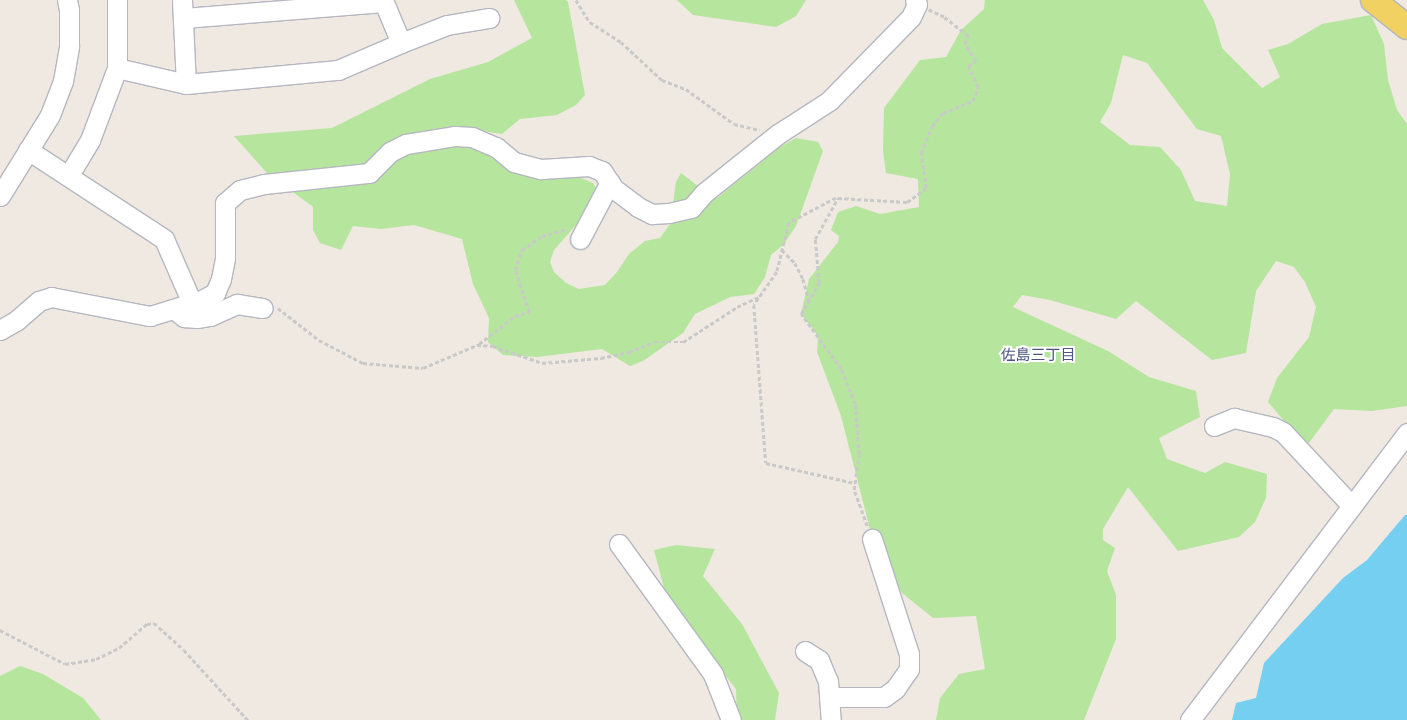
<!DOCTYPE html>
<html>
<head>
<meta charset="utf-8">
<style>
  body { margin:0 }
  #map { position:relative; width:1407px; height:720px; overflow:hidden; background:#efe9e1; font-family:"DejaVu Sans","Noto Sans JP",sans-serif }
  div>[style] { position:absolute }
  .green>* { inset:0; background:#b6e59e }
  .water>* { inset:0; background:#75cff0 }
  .path>* { height:2.5px; margin-top:-1.25px; transform-origin:0; background:repeating-linear-gradient(90deg,#c9c9c9 0 4px,transparent 0 6.5px) }
  .roads { filter:drop-shadow(1px 0 #b4b7c1) drop-shadow(-1px 0 #b4b7c1) drop-shadow(0 1px #b4b7c1) drop-shadow(0 -1px #b4b7c1) }
  .minor>* { height:19px; margin:-9.5px; padding:0 9.5px; transform-origin:9.5px; border-radius:9.5px; background:#fff }
  .major>* { height:24px; margin:-12px; padding:0 12px; transform-origin:12px; border-radius:12px; background:#f2d163 }
  span { translate:-50% -50%; white-space:nowrap; text-align:center; line-height:1.15; -webkit-text-stroke:4px #fff; paint-order:stroke }
  .neighbourhood-label { font-size:15px; color:#4d5680 }
</style>
</head>
<body>
<div id="map">
  <div class="green">
    <i style="clip-path:polygon(514px 0,566px 0,568px 2px,585px 95px,576px 105px,557px 115px,520px 119px,502px 134px,456px 127px,593px 183px,598px 191px,596px 202px,554px 250px,550px 262px,554px 272px,566px 283px,579px 289px,605px 285px,617px 272px,629px 254px,645px 241px,660px 238px,670px 224px,676px 182px,681px 173px,712px 197px,717px 198px,780px 147px,796px 138px,818px 142px,823px 151px,796px 226px,783px 245px,771px 255px,765px 277px,754px 294px,730px 297px,695px 314px,683px 333px,643px 361px,630px 366px,602px 349px,537px 357px,503px 355px,488px 342px,489px 318px,473px 284px,462px 239px,414px 225px,381px 229px,353px 226px,341px 250px,320px 243px,313px 230px,313px 207px,266px 172px,234px 136px,332px 128px,430px 79px,488px 62px,532px 38px)"></i>
    <i style="clip-path:polygon(677px 0,806px 0,796px 16px,776px 27px,693px 15px)"></i>
    <i style="clip-path:polygon(evenodd,985px 0,1203px 0,1214px 20px,1222px 48px,1262px 88px,1280px 77px,1268px 50px,1288px 44px,1322px 24px,1371px 15px,1384px 44px,1388px 80px,1397px 110px,1407px 124px,1407px 406px,1372px 411px,1334px 409px,1306px 447px,1268px 402px,1277px 378px,1309px 337px,1316px 307px,1305px 282px,1294px 267px,1276px 261px,1256px 291px,1246px 353px,1212px 360px,1136px 301px,1116px 319px,1050px 300px,1022px 295px,1013px 307px,1108px 351px,1149px 377px,1196px 391px,1200px 417px,1159px 438px,1167px 459px,1205px 473px,1225px 462px,1267px 474px,1266px 498px,1255px 522px,1239px 537px,1178px 551px,1128px 487px,1103px 529px,1103px 540px,1115px 548px,1107px 571px,1116px 595px,1116px 639px,1084px 720px,936px 720px,940px 698px,959px 674px,985px 669px,976px 616px,933px 618px,902px 593px,871px 533px,841px 416px,817px 352px,818px 336px,801px 314px,809px 279px,838px 242px,839px 236px,831px 230px,838px 212px,856px 206px,880px 214px,919px 207px,918px 179px,886px 173px,883px 151px,884px 108px,920px 60px,946px 57px,961px 30px,984px 9px,985px 0,1123px 55px,1147px 63px,1197px 129px,1221px 136px,1230px 174px,1227px 206px,1195px 201px,1181px 170px,1160px 147px,1130px 145px,1100px 122px,1111px 103px,1123px 55px)"></i>
    <i style="clip-path:polygon(676px 545px,715px 549px,703px 576px,742px 624px,779px 693px,775px 720px,737px 720px,736px 689px,668px 603px,654px 550px)"></i>
    <i style="clip-path:polygon(20px 666px,43px 674px,83px 698px,101px 720px,0 720px,0 676px)"></i>
  </div>
  <div class="water">
    <i style="clip-path:polygon(1405px 515px,1407px 515px,1407px 720px,1232px 720px,1236px 703px,1256px 698px,1264px 663px,1343px 578px,1367px 560px)"></i>
  </div>
  <div class="path">
    <i style="left:576px;top:0;width:26px;rotate:58deg"></i>
    <i style="left:590px;top:22px;width:37px;rotate:33deg"></i>
    <i style="left:621px;top:42px;width:56px;rotate:42.8deg"></i>
    <i style="left:662px;top:80px;width:26px;rotate:21deg"></i>
    <i style="left:686px;top:89px;width:59px;rotate:36.1deg"></i>
    <i style="left:734px;top:124px;width:26px;rotate:13deg"></i>
    <i style="left:836px;top:198px;width:53px;rotate:152deg"></i>
    <i style="left:789px;top:223px;width:50px;rotate:103.8deg"></i>
    <i style="left:777px;top:272px;width:40px;rotate:124.9deg"></i>
    <i style="left:754px;top:305px;width:158px;rotate:85.7deg"></i>
    <i style="left:766px;top:463px;width:91px;rotate:12.7deg"></i>
    <i style="left:782px;top:250px;width:18px;rotate:45deg"></i>
    <i style="left:795px;top:263px;width:18px;rotate:63deg"></i>
    <i style="left:803px;top:279px;width:22px;rotate:74deg"></i>
    <i style="left:278px;top:308px;width:52px;rotate:38deg"></i>
    <i style="left:319px;top:340px;width:50px;rotate:27.6deg"></i>
    <i style="left:363px;top:363px;width:60px;rotate:4.8deg"></i>
    <i style="left:423px;top:368px;width:59px;rotate:-23.1deg"></i>
    <i style="left:477px;top:345px;width:16px;rotate:4deg"></i>
    <i style="left:493px;top:346px;width:52px;rotate:19.1deg"></i>
    <i style="left:542px;top:363px;width:59px;rotate:-4.8deg"></i>
    <i style="left:601px;top:358px;width:29px;rotate:-12deg"></i>
    <i style="left:629px;top:352px;width:27px;rotate:-22deg"></i>
    <i style="left:654px;top:342px;width:29px"></i>
    <i style="left:683px;top:342px;width:64px;rotate:-32.9deg"></i>
    <i style="left:737px;top:307px;width:26px;rotate:-25deg"></i>
    <i style="left:479px;top:344px;width:46px;rotate:-37.9deg"></i>
    <i style="left:515px;top:316px;width:15px;rotate:-16deg"></i>
    <i style="left:529px;top:312px;width:44px;rotate:-108.4deg"></i>
    <i style="left:515px;top:270px;width:21px;rotate:-71deg"></i>
    <i style="left:522px;top:250px;width:24px;rotate:-35deg"></i>
    <i style="left:542px;top:236px;width:26px;rotate:-16deg"></i>
    <i style="left:867px;top:526px;width:38px;rotate:-110deg"></i>
    <i style="left:854px;top:490px;width:36px;rotate:-82deg"></i>
    <i style="left:859px;top:454px;width:50px;rotate:-94.6deg"></i>
    <i style="left:855px;top:404px;width:38px;rotate:-112deg"></i>
    <i style="left:841px;top:369px;width:68px;rotate:-126deg"></i>
    <i style="left:801px;top:314px;width:36px;rotate:-60deg"></i>
    <i style="left:819px;top:283px;width:44px;rotate:-95.2deg"></i>
    <i style="left:815px;top:239px;width:47px;rotate:-60.7deg"></i>
    <i style="left:838px;top:198px;width:69px;rotate:3.3deg"></i>
    <i style="left:907px;top:202px;width:24px;rotate:-36deg"></i>
    <i style="left:926px;top:188px;width:35px;rotate:-98deg"></i>
    <i style="left:921px;top:153px;width:29px;rotate:-68deg"></i>
    <i style="left:932px;top:126px;width:17px;rotate:-50deg"></i>
    <i style="left:943px;top:113px;width:32px;rotate:-22deg"></i>
    <i style="left:973px;top:101px;width:15px;rotate:-70deg"></i>
    <i style="left:978px;top:87px;width:23px;rotate:-115deg"></i>
    <i style="left:968px;top:66px;width:9px;rotate:-32deg"></i>
    <i style="left:976px;top:61px;width:20px;rotate:-123deg"></i>
    <i style="left:965px;top:44px;width:9px;rotate:-69deg"></i>
    <i style="left:968px;top:36px;width:31px;rotate:-142deg"></i>
    <i style="left:944px;top:17px;width:17px;rotate:-155deg"></i>
    <i style="left:0;top:630px;width:73px;rotate:27.6deg"></i>
    <i style="left:65px;top:664px;width:31px;rotate:-9deg"></i>
    <i style="left:96px;top:659px;width:25px;rotate:-26deg"></i>
    <i style="left:119px;top:648px;width:37px;rotate:-41deg"></i>
    <i style="left:147px;top:624px;width:7px;rotate:-8deg"></i>
    <i style="left:154px;top:623px;width:40px;rotate:42deg"></i>
    <i style="left:184px;top:650px;width:95px;rotate:47.6deg"></i>
  </div>
  <div class="roads">
    <div class="minor">
      <i style="left:182px;top:0;width:84px;rotate:87.3deg"></i>
      <i style="left:184px;top:18px;width:200px;rotate:-4.6deg"></i>
      <i style="left:401px;top:43px;width:49px;rotate:-21.4deg"></i>
      <i style="left:447px;top:25px;width:43px;rotate:-9.5deg"></i>
      <i style="left:117px;top:68px;width:71px;rotate:13.1deg"></i>
      <i style="left:186px;top:84px;width:153px;rotate:-5.3deg"></i>
      <i style="left:338px;top:70px;width:69px;rotate:-23.2deg"></i>
      <i style="left:401px;top:43px;width:47px;rotate:-112.7deg"></i>
      <i style="left:28px;top:150px;width:163px;rotate:33.2deg"></i>
      <i style="left:164px;top:239px;width:70px;rotate:66.4deg"></i>
      <i style="left:69px;top:175px;width:41px;rotate:-59deg"></i>
      <i style="left:90px;top:140px;width:77px;rotate:-69.4deg"></i>
      <i style="left:117px;top:68px;width:68px;rotate:-90deg"></i>
      <i style="left:0;top:196px;width:95px;rotate:-58.3deg"></i>
      <i style="left:50px;top:115px;width:36px;rotate:-69deg"></i>
      <i style="left:63px;top:81px;width:36px;rotate:-80deg"></i>
      <i style="left:69px;top:46px;width:36px;rotate:-90deg"></i>
      <i style="left:69px;top:10px;width:10px;rotate:-101deg"></i>
      <i style="left:580px;top:239px;width:64px;rotate:-62.2deg"></i>
      <i style="left:174px;top:309px;width:13px;rotate:39deg"></i>
      <i style="left:184px;top:317px;width:13px;rotate:4deg"></i>
      <i style="left:197px;top:318px;width:13px;rotate:-9deg"></i>
      <i style="left:210px;top:316px;width:30px;rotate:-24deg"></i>
      <i style="left:237px;top:304px;width:26px;rotate:9deg"></i>
      <i style="left:0;top:330px;width:20px;rotate:-30deg"></i>
      <i style="left:17px;top:320px;width:29px;rotate:-41deg"></i>
      <i style="left:39px;top:301px;width:13px;rotate:-18deg"></i>
      <i style="left:51px;top:297px;width:101px;rotate:10.9deg"></i>
      <i style="left:150px;top:316px;width:54px;rotate:-17.1deg"></i>
      <i style="left:202px;top:300px;width:15px;rotate:-28deg"></i>
      <i style="left:215px;top:293px;width:15px;rotate:-67deg"></i>
      <i style="left:221px;top:279px;width:21px;rotate:-79deg"></i>
      <i style="left:225px;top:258px;width:55px;rotate:-90deg"></i>
      <i style="left:225px;top:203px;width:20px;rotate:-41deg"></i>
      <i style="left:240px;top:190px;width:25px;rotate:-14deg"></i>
      <i style="left:264px;top:184px;width:106px;rotate:-6deg"></i>
      <i style="left:369px;top:173px;width:30px;rotate:-45deg"></i>
      <i style="left:390px;top:152px;width:18px;rotate:-27deg"></i>
      <i style="left:406px;top:144px;width:50px;rotate:-9.3deg"></i>
      <i style="left:455px;top:136px;width:17px;rotate:3deg"></i>
      <i style="left:472px;top:137px;width:26px;rotate:23deg"></i>
      <i style="left:496px;top:147px;width:23px;rotate:40deg"></i>
      <i style="left:514px;top:162px;width:28px;rotate:15deg"></i>
      <i style="left:541px;top:169px;width:48px;rotate:-3.6deg"></i>
      <i style="left:589px;top:166px;width:14px;rotate:21deg"></i>
      <i style="left:602px;top:171px;width:20px;rotate:57deg"></i>
      <i style="left:613px;top:188px;width:31px;rotate:37deg"></i>
      <i style="left:638px;top:207px;width:16px;rotate:27deg"></i>
      <i style="left:652px;top:214px;width:17px;rotate:-3deg"></i>
      <i style="left:669px;top:213px;width:23px;rotate:-13deg"></i>
      <i style="left:691px;top:208px;width:20px;rotate:-49deg"></i>
      <i style="left:704px;top:193px;width:95px;rotate:-38.6deg"></i>
      <i style="left:778px;top:134px;width:61px;rotate:-32.9deg"></i>
      <i style="left:829px;top:101px;width:117px;rotate:-45.7deg"></i>
      <i style="left:911px;top:17px;width:14px;rotate:-65deg"></i>
      <i style="left:917px;top:4px;width:4px;rotate:-117deg"></i>
      <i style="left:1214px;top:426px;width:22px;rotate:-22deg"></i>
      <i style="left:1234px;top:418px;width:40px;rotate:13deg"></i>
      <i style="left:1273px;top:427px;width:11px;rotate:27deg"></i>
      <i style="left:1283px;top:432px;width:101px;rotate:47deg"></i>
      <i style="left:619px;top:544px;width:160px;rotate:54.1deg"></i>
      <i style="left:713px;top:674px;width:49px;rotate:68.6deg"></i>
      <i style="left:805px;top:651px;width:17px;rotate:33deg"></i>
      <i style="left:819px;top:660px;width:23px;rotate:67deg"></i>
      <i style="left:828px;top:681px;width:39px;rotate:86deg"></i>
      <i style="left:829px;top:697px;width:55px"></i>
      <i style="left:884px;top:697px;width:14px;rotate:-36deg"></i>
      <i style="left:895px;top:689px;width:24px;rotate:-55deg"></i>
      <i style="left:909px;top:669px;width:15px;rotate:-90deg"></i>
      <i style="left:909px;top:654px;width:121px;rotate:-107.8deg"></i>
      <i style="left:1190px;top:720px;width:360px;rotate:-52.9deg"></i>
    </div>
    <div class="major">
      <i style="left:1373px;top:0;width:43px;rotate:38.5deg"></i>
    </div>
  </div>
  <div class="neighbourhood-label">
    <span style="left:1038px;top:356px">佐島三丁目</span>
  </div>
</div>
</body>
</html>
